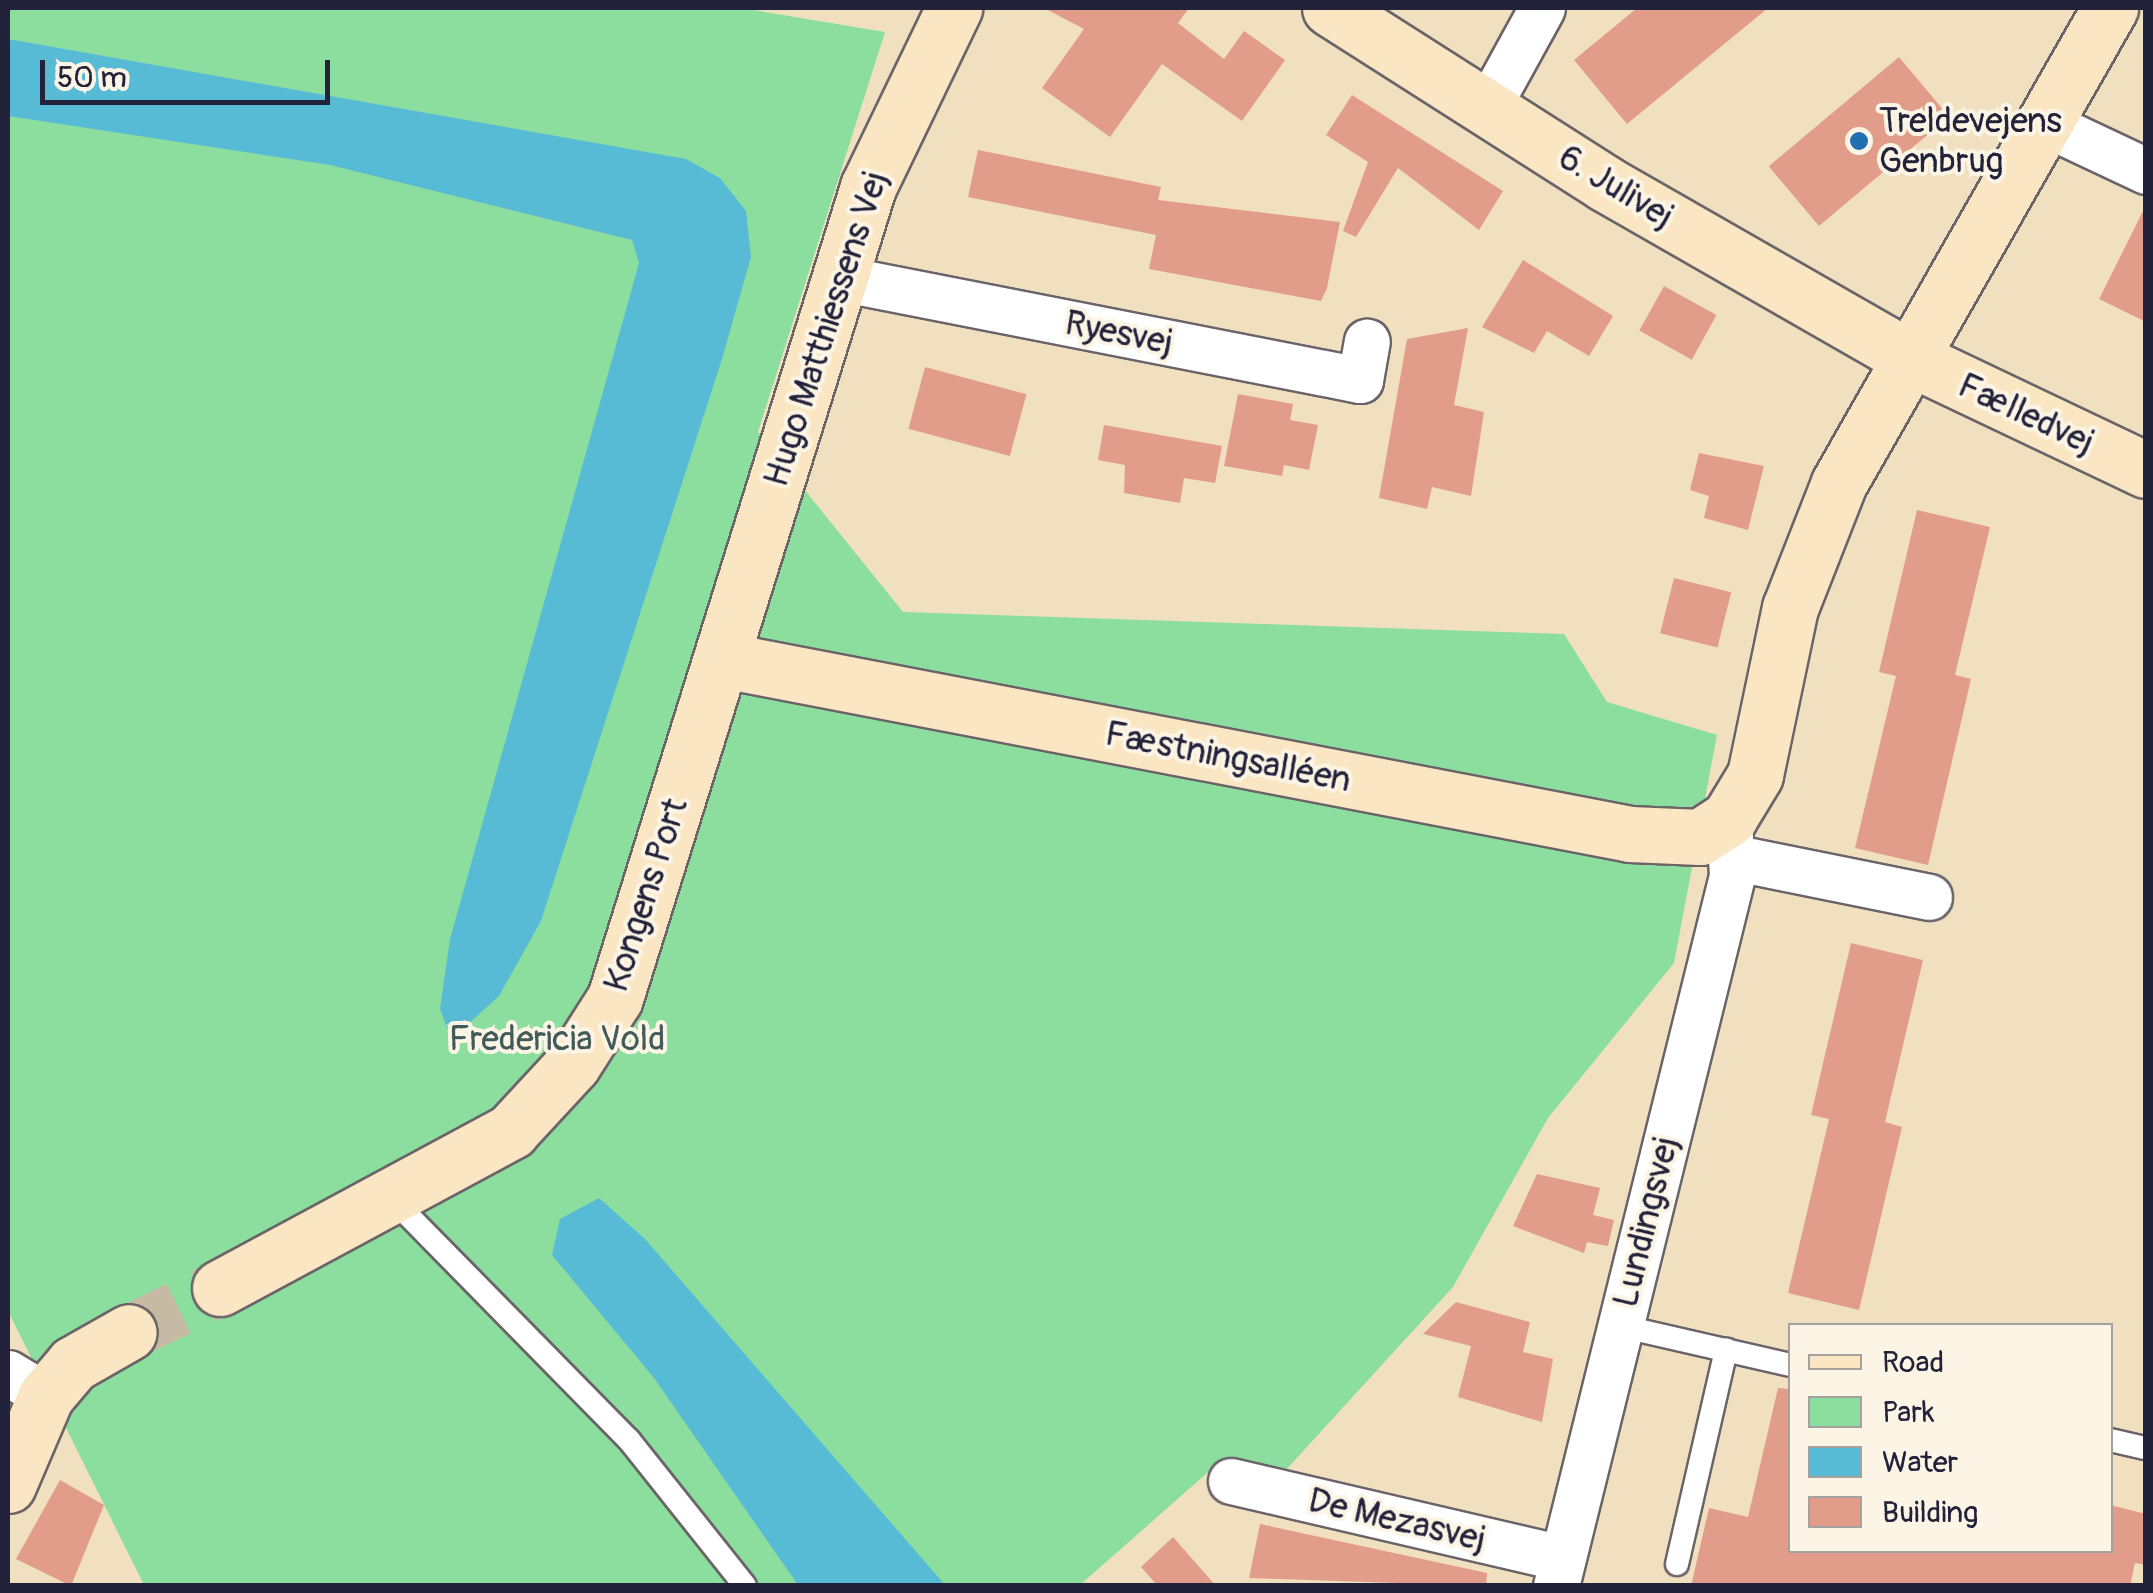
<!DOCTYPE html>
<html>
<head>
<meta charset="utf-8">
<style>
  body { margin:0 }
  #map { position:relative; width:2153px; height:1593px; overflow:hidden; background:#f0e0bf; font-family:Pangolin,sans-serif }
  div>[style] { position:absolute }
  .green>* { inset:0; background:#8cde9e }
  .water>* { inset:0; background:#58bbd6 }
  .building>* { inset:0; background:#e29d8a; transform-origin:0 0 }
  .secondary-tunnel>* { height:55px; margin-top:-27.5px; transform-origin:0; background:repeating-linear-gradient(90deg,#c7baa5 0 55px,transparent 0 83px) }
  .roads { filter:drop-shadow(2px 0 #6a6469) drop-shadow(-2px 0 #6a6469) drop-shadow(0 2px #6a6469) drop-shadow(0 -2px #6a6469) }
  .lane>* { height:22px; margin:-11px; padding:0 11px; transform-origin:11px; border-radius:11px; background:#fff }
  .street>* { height:45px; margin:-22.5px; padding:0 22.5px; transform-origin:22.5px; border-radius:22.5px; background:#fff }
  .secondary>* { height:55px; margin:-27.5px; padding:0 27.5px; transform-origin:27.5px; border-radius:27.5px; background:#fbe6c4 }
  .dots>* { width:28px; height:28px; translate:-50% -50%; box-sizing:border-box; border:5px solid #fcf5e5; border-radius:50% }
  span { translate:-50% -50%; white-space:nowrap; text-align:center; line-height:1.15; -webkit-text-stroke:8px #fcf5e5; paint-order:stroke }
  .poi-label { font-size:35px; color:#22223b }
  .left { translate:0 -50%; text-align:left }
  .street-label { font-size:35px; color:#22223b }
  .park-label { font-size:35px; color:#425a59 }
  .frame { position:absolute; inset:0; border:10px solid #22223b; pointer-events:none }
  .legend { position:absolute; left:1788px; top:1323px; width:325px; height:230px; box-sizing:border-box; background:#fcf5e5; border:2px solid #a5a1a1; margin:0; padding:12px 18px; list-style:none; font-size:30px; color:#22223b }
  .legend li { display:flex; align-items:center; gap:20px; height:50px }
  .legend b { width:50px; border:2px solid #a5a1a1 }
  .scale { position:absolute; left:40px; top:60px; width:290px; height:45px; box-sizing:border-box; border:5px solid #22223b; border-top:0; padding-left:12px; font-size:30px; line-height:35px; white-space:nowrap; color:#22223b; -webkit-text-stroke:8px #fcf5e5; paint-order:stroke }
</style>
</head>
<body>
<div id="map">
  <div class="green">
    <i style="clip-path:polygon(8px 8px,741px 8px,885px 32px,758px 432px,903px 612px,1564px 634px,1607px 702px,1717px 735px,1674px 963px,1548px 1118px,1453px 1287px,1284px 1472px,1215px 1466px,1080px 1585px,144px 1585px,8px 1311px)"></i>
  </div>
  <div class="water">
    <i style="clip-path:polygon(8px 39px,686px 159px,720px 178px,746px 211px,751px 257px,722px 359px,541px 921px,499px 996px,466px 1026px,447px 1028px,440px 1009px,450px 939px,639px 263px,632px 240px,330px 165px,8px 116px)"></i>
    <i style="clip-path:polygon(599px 1198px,645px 1239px,945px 1585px,798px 1585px,654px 1378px,552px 1255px,560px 1219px)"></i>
  </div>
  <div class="building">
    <i style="clip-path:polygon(1044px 8px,1189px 8px,1178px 23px,1224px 59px,1244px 31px,1285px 60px,1242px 121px,1162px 64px,1110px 137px,1042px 88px,1084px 29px)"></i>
    <i style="clip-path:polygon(1637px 8px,1768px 8px,1627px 124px,1574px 60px)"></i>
    <i style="left:1899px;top:57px;width:78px;height:170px;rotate:50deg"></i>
    <i style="clip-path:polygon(1352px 95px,1503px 191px,1479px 230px,1398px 168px,1356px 237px,1343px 231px,1368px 162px,1326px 135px)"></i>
    <i style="clip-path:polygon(978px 150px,1161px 187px,1158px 200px,1340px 222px,1327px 288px,1321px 301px,1149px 269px,1156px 235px,968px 197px)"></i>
    <i style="clip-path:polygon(2146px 205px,2146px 322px,2099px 299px)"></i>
    <i style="clip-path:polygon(1523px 260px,1613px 316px,1589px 356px,1547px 331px,1534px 353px,1482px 327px)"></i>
    <i style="left:1664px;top:286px;width:60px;height:51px;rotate:29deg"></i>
    <i style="clip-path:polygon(1468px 328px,1454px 405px,1484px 412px,1471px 496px,1432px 487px,1427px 509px,1379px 498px,1407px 339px)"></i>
    <i style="left:925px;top:367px;width:105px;height:64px;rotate:15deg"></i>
    <i style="clip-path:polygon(1238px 394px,1293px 404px,1290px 420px,1318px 425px,1309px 470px,1284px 465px,1282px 476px,1224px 466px)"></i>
    <i style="clip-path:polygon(1104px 425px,1222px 446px,1215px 483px,1184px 478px,1180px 503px,1124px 493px,1125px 465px,1098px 460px)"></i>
    <i style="clip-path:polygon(1699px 453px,1764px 466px,1748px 530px,1704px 518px,1709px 496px,1690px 490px)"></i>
    <i style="clip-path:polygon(1917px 510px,1990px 527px,1955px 675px,1971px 679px,1928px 865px,1855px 848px,1896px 676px,1879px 672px)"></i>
    <i style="left:1674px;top:578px;width:59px;height:57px;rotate:14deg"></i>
    <i style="clip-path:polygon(1851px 943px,1923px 960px,1885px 1122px,1902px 1127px,1859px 1310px,1788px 1293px,1829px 1119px,1811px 1115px)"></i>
    <i style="clip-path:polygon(1537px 1174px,1600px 1188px,1593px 1215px,1614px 1220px,1608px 1246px,1587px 1242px,1584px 1253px,1513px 1226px)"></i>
    <i style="clip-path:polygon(1456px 1302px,1530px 1322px,1523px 1352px,1553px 1359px,1542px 1422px,1458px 1397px,1471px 1346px,1423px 1334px)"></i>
    <i style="clip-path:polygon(1778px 1388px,1790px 1389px,1790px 1550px,2110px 1550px,2110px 1505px,2146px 1514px,2146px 1565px,2135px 1563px,2130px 1586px,1691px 1586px,1709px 1508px,1748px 1517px)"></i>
    <i style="clip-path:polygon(60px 1480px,104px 1505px,71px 1586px,16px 1559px)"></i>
    <i style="clip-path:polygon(1260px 1524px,1487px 1573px,1486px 1586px,1249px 1578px)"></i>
    <i style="clip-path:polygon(1173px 1537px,1216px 1586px,1158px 1586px,1141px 1567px)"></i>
  </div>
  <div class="secondary-tunnel">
    <i style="left:129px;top:1332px;width:101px;rotate:-25.8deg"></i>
  </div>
  <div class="roads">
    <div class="lane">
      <i style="left:394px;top:1201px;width:335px;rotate:45.5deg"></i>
      <i style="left:629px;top:1440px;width:186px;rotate:51.5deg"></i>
      <i style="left:1620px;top:1326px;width:174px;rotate:12.9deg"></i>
      <i style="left:2110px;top:1440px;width:37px;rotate:13deg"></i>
      <i style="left:1677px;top:1564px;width:220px;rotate:-77.1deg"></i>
    </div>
    <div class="street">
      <i style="left:1487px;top:108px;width:114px;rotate:-61.2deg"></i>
      <i style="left:2044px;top:123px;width:113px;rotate:25.2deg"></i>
      <i style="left:839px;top:278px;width:531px;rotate:11.08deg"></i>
      <i style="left:1360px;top:380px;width:39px;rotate:-80deg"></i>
      <i style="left:1731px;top:857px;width:202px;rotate:11.4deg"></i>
      <i style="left:8px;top:1373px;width:44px;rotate:31.2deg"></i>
      <i style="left:1231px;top:1481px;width:340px;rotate:13.1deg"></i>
      <i style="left:1556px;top:1586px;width:731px;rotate:-76.08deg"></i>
      <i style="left:1732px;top:876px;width:58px;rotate:-93deg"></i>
    </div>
    <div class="secondary">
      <i style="left:1330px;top:8px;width:327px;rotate:32.5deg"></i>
      <i style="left:1606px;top:184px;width:348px;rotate:29.8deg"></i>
      <i style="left:1908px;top:357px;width:263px;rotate:25.4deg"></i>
      <i style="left:723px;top:660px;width:924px;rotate:10.86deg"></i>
      <i style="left:1630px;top:834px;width:70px;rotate:2.5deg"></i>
      <i style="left:1700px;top:837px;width:35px;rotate:-33deg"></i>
      <i style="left:1729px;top:818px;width:50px;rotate:-58.8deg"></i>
      <i style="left:1755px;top:775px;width:171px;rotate:-78.2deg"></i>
      <i style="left:1790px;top:608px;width:134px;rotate:-68.6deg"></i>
      <i style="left:1839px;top:483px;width:547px;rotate:-60.29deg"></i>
      <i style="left:220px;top:1288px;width:331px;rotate:-28.3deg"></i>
      <i style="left:511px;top:1131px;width:91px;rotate:-47.2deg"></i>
      <i style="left:573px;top:1064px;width:78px;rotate:-57.5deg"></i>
      <i style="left:615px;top:998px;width:850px;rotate:-72.67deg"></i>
      <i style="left:868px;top:187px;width:199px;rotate:-64.3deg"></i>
      <i style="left:8px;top:1485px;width:97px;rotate:-66.9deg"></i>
      <i style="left:46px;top:1396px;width:42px;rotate:-49.8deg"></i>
      <i style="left:73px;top:1364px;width:64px;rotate:-29.7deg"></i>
    </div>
  </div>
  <div class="dots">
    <i style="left:1859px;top:141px;background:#1f6fb2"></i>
  </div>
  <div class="poi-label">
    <span class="left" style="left:1879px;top:141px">Treldevejens<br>Genbrug</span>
  </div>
  <div class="street-label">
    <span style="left:1616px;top:187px;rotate:31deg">6. Julivej</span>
    <span style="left:826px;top:329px;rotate:-72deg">Hugo Matthiessens Vej</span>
    <span style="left:1119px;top:333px;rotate:11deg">Ryesvej</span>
    <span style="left:2026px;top:414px;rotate:25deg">Fælledvej</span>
    <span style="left:1228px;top:757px;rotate:11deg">Fæstningsalléen</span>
    <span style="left:646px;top:895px;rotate:-72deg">Kongens Port</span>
    <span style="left:1646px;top:1222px;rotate:-76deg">Lundingsvej</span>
    <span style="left:1397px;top:1520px;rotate:13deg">De Mezasvej</span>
  </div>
  <div class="park-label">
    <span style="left:557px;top:1039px">Fredericia Vold</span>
  </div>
  <div class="frame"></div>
  <ul class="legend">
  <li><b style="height:12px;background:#fbe6c4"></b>Road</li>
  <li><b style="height:28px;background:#8cde9e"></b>Park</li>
  <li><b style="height:28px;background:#58bbd6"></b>Water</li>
  <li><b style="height:28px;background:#e29d8a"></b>Building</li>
  </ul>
  <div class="scale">50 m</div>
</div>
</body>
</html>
